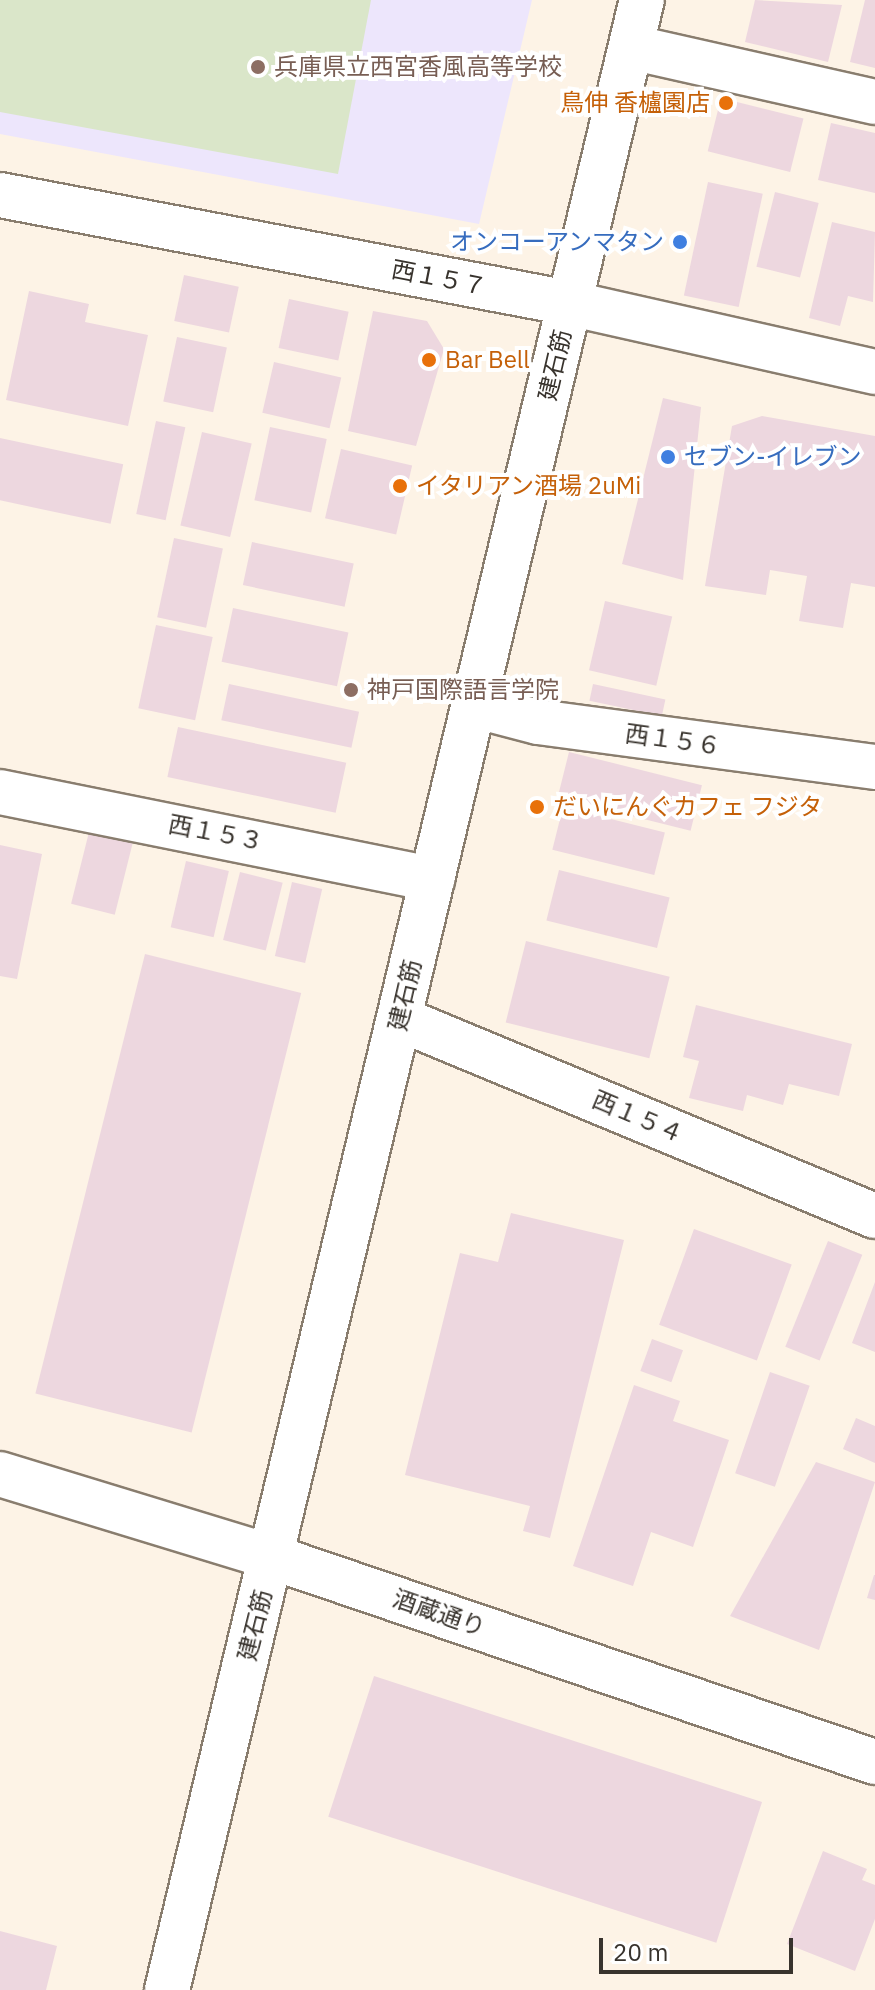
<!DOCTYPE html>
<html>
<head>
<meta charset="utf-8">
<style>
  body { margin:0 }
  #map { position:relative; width:875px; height:1990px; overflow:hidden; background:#fdf3e6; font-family:"IBM Plex Sans","Noto Sans JP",sans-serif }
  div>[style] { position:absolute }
  .education>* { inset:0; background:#ede6fc }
  .green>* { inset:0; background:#dae6c9 }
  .building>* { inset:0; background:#edd7df; transform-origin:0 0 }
  .roads { filter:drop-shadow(2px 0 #897d6e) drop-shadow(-2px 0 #897d6e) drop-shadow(0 2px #897d6e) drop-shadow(0 -2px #897d6e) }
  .minor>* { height:44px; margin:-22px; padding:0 22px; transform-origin:22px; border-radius:22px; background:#fff }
  .dots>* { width:22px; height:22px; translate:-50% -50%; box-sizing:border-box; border:4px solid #fff; border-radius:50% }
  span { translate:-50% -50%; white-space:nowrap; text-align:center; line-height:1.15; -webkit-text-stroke:8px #fff; paint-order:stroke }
  .education-label { font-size:24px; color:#785e54 }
  .left { translate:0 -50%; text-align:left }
  .food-label { font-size:24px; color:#c56008 }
  .right { translate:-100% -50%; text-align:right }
  .shop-label { font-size:24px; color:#366cbe }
  .street-label { font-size:24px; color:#38332d }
  .scale { position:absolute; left:599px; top:1938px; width:194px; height:36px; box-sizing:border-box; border:4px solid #38332d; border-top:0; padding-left:10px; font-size:24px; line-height:28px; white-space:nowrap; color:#38332d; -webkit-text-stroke:6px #fff; paint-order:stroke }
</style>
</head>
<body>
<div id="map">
  <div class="education">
    <i style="clip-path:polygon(0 0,532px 0,479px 224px,0 134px)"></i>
  </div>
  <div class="green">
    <i style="clip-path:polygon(0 0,371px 0,338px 174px,0 112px)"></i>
  </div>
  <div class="building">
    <i style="clip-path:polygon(755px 0,842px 5px,828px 62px,745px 42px)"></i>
    <i style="clip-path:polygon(865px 0,875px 0,875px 68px,850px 62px)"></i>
    <i style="left:721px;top:98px;width:85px;height:55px;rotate:14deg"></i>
    <i style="clip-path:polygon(831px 123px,875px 133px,875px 193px,818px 180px)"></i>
    <i style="left:708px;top:182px;width:56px;height:116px;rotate:12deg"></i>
    <i style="left:775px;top:192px;width:45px;height:77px;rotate:14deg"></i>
    <i style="clip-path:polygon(832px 222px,875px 232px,873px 302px,848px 296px,840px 326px,809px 318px)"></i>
    <i style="left:184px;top:275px;width:56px;height:47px;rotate:12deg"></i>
    <i style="clip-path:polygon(29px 291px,89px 304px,85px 322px,148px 335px,128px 426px,6px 400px)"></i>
    <i style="left:289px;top:299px;width:61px;height:50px;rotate:12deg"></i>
    <i style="clip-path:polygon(373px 311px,427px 321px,444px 349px,416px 446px,348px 431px)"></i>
    <i style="left:177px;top:337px;width:51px;height:66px;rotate:12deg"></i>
    <i style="left:274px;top:362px;width:69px;height:52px;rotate:13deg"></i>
    <i style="clip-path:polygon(663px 398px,701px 407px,683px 580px,622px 564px)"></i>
    <i style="clip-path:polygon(762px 416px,875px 436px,875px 587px,851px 583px,843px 628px,799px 621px,807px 576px,770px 570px,766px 595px,705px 586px,732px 426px)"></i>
    <i style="left:156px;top:421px;width:30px;height:95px;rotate:12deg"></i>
    <i style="left:270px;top:427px;width:58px;height:75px;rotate:12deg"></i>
    <i style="left:202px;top:432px;width:51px;height:96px;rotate:13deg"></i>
    <i style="left:0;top:438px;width:126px;height:61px;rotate:12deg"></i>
    <i style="left:341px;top:449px;width:73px;height:71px;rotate:13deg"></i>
    <i style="left:174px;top:538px;width:50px;height:81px;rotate:12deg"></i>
    <i style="left:252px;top:542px;width:104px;height:44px;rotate:12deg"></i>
    <i style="left:605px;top:601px;width:69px;height:71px;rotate:13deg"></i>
    <i style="left:233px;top:608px;width:118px;height:55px;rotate:12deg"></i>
    <i style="left:156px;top:625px;width:58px;height:85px;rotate:12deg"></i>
    <i style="left:229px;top:684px;width:133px;height:37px;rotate:12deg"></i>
    <i style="left:593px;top:684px;width:74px;height:17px;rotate:12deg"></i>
    <i style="left:178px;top:727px;width:172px;height:51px;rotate:12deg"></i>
    <i style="left:569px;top:752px;width:137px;height:47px;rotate:14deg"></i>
    <i style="left:563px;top:807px;width:105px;height:44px;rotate:14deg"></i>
    <i style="left:89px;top:832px;width:45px;height:74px;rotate:14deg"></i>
    <i style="clip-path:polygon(0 845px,42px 854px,17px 979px,0 976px)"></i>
    <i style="left:186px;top:861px;width:44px;height:68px;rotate:13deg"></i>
    <i style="left:559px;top:870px;width:114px;height:52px;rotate:14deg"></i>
    <i style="left:240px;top:872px;width:44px;height:70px;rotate:14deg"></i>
    <i style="left:292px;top:882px;width:31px;height:76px;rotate:13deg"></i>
    <i style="left:526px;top:941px;width:148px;height:84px;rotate:14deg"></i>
    <i style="left:145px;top:954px;width:161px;height:453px;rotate:14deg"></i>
    <i style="clip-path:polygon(696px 1005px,852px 1044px,839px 1096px,789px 1084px,783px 1105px,747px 1095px,743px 1111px,689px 1098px,699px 1061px,683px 1057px)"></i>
    <i style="clip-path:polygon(511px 1213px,624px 1240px,550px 1538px,523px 1531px,530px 1506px,405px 1475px,460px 1253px,498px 1262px)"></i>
    <i style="left:694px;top:1229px;width:104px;height:102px;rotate:20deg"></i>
    <i style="left:828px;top:1241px;width:37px;height:114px;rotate:22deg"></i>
    <i style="clip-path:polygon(875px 1282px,875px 1352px,852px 1343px)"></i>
    <i style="left:652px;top:1339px;width:33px;height:34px;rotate:20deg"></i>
    <i style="left:770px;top:1372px;width:42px;height:107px;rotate:19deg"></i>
    <i style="clip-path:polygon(634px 1385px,680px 1401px,673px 1421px,729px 1440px,693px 1547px,651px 1532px,633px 1586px,573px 1566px)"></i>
    <i style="clip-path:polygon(856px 1418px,875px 1426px,875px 1463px,843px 1449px)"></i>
    <i style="clip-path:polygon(816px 1462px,875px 1482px,819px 1650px,730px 1616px)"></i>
    <i style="clip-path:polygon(874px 1575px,875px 1575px,875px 1600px,867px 1598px)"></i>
    <i style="left:374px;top:1676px;width:408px;height:148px;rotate:18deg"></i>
    <i style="clip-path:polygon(823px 1851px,867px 1869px,862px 1880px,875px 1885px,875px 1919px,855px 1971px,787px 1944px)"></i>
    <i style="clip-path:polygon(0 1931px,57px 1946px,46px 1990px,0 1990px)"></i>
  </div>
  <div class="roads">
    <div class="minor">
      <i style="left:631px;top:47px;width:250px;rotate:12.7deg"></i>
      <i style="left:0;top:195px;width:579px;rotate:10.75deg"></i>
      <i style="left:569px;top:303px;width:314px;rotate:12.7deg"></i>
      <i style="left:473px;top:705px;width:67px;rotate:14.7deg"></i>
      <i style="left:538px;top:722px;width:340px;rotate:7.6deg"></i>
      <i style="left:0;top:792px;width:441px;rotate:11.4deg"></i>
      <i style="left:400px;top:1019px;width:514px;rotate:22.53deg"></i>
      <i style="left:0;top:1474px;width:284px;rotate:17deg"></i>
      <i style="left:272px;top:1557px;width:637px;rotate:18.78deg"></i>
      <i style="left:167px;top:1990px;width:2046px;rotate:-76.58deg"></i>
    </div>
  </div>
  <div class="dots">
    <i style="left:258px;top:67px;background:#8d6e63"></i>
    <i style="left:726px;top:103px;background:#e8710a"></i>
    <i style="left:680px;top:242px;background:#3f7fe0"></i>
    <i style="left:429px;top:360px;background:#e8710a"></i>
    <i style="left:668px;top:457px;background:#3f7fe0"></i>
    <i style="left:400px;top:486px;background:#e8710a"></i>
    <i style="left:351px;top:690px;background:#8d6e63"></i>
    <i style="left:537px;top:807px;background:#e8710a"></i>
  </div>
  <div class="education-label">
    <span class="left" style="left:274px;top:67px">兵庫県立西宮香風高等学校</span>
    <span class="left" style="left:367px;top:690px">神戸国際語言学院</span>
  </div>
  <div class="food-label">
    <span class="right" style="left:710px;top:103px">鳥伸 香櫨園店</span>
    <span class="left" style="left:445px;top:360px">Bar Bell</span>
    <span class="left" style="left:416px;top:486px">イタリアン酒場 2uMi</span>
    <span class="left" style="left:553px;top:807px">だいにんぐカフェ フジタ</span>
  </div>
  <div class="shop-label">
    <span class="right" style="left:664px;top:242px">オンコーアンマタン</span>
    <span class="left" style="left:684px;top:457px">セブン-イレブン</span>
  </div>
  <div class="street-label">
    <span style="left:439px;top:278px;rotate:11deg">西１５７</span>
    <span style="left:555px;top:365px;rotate:-77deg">建石筋</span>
    <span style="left:673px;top:740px;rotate:8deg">西１５６</span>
    <span style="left:216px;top:833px;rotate:11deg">西１５３</span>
    <span style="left:405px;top:995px;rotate:-77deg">建石筋</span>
    <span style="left:638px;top:1117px;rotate:23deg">西１５４</span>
    <span style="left:439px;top:1613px;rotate:19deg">酒蔵通り</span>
    <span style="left:255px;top:1625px;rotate:-76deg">建石筋</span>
  </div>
  <div class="scale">20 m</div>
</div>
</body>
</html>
